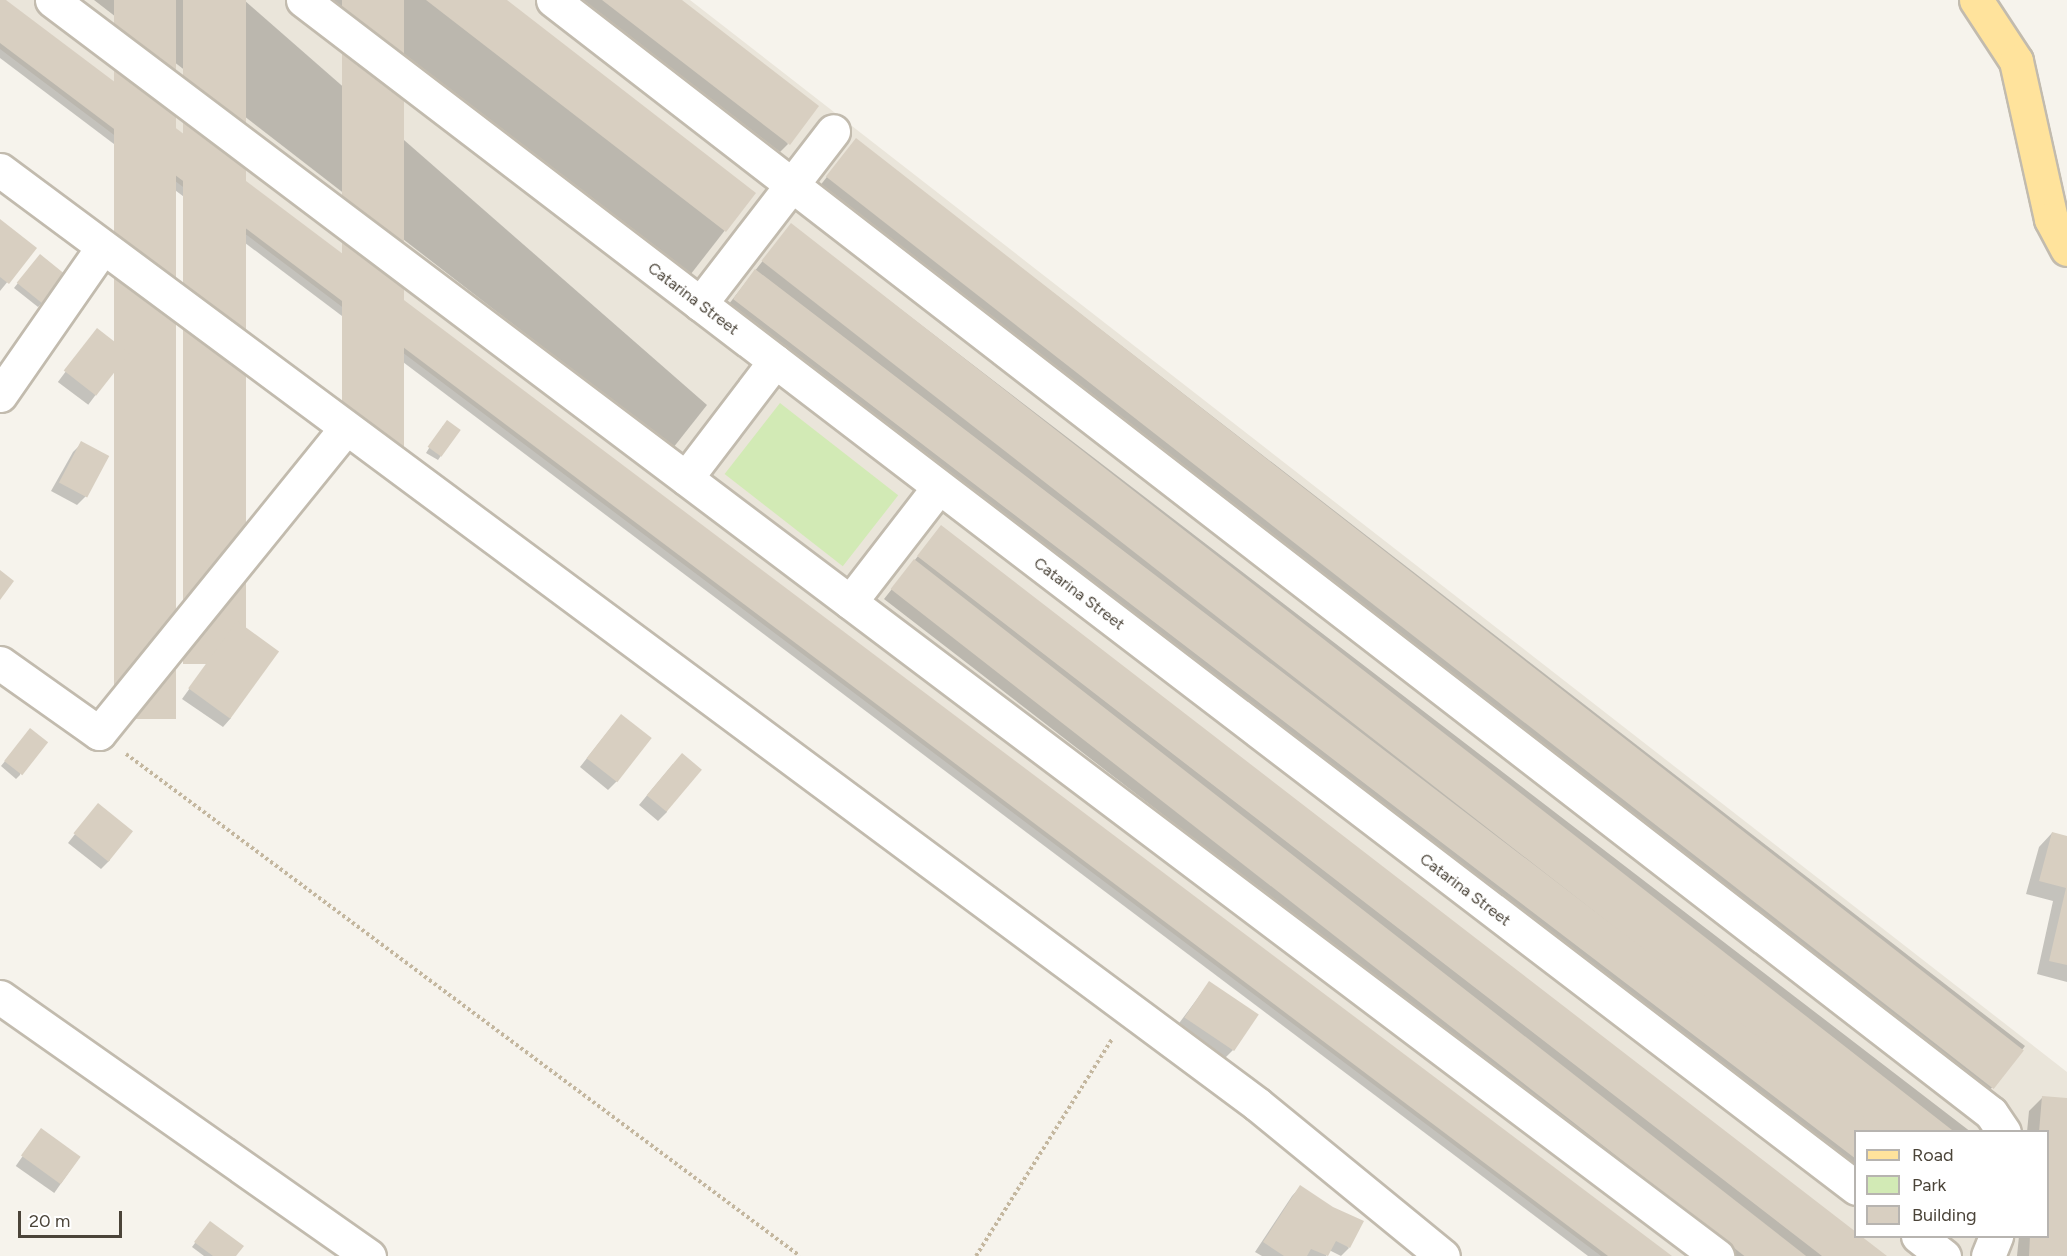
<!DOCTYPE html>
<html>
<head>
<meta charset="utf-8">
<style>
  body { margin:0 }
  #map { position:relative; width:2067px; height:1256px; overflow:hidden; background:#f6f3ec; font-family:Figtree,sans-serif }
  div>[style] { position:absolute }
  .residential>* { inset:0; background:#eae5da }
  .green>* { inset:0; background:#d2eab5; transform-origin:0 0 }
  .shadow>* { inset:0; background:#0003; transform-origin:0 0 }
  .building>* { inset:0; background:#d8cfc1; transform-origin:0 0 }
  .path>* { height:4px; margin-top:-2px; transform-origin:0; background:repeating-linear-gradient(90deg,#c4b79f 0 3px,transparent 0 6px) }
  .roads { filter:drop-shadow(2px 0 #c2bbae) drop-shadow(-2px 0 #c2bbae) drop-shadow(0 2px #c2bbae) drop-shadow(0 -2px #c2bbae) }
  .street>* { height:33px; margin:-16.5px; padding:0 16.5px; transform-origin:16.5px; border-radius:16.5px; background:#fff }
  .primary>* { height:33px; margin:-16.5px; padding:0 16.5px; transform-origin:16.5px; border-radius:16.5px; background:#ffe39c }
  span { translate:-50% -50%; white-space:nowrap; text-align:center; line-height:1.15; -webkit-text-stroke:4.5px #fff; paint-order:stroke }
  .street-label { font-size:16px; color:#4b4439 }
  .legend { position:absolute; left:1854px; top:1130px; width:195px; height:108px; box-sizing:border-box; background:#fff; border:2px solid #b7b4b0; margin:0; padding:8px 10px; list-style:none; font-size:18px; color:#4b4439 }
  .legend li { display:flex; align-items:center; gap:12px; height:30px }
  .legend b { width:30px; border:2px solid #b7b4b0 }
  .scale { position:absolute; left:18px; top:1211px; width:104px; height:27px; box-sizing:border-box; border:3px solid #4b4439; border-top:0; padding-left:8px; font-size:18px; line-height:21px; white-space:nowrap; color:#4b4439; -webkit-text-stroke:4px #fff; paint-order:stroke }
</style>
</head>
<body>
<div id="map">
  <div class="residential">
    <i style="clip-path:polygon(evenodd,0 0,690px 0,2067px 1072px,2067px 1256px,1601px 1256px,0 49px,0 0,1856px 1132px,2048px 1132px,2048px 1236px,1856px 1236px,1856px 1132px)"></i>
  </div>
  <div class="green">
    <i style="left:780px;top:403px;width:150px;height:90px;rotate:38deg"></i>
  </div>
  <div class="shadow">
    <i style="clip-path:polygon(0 0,4px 0,1669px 1256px,1588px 1256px,0 58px)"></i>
    <i style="clip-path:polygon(94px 0,244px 0,707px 405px,673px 448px)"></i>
    <i style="clip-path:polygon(322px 0,504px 0,754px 193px,687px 279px)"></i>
    <i style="clip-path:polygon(582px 0,679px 0,788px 144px,780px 152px)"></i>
    <i style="clip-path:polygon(856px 140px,2025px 1046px,1996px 1083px,1988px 1092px,819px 187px)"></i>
    <i style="clip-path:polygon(0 221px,35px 248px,0 291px)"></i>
    <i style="clip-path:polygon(791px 225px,1971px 1132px,1856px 1132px,1856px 1174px,725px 309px)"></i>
    <i style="clip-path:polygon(36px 260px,42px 303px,38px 307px,14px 288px)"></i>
    <i style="left:97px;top:330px;width:38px;height:65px;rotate:37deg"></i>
    <i style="clip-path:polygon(443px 426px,459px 430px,438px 460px,426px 453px)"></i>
    <i style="clip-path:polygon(82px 443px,86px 496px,77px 505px,51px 491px,73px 452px)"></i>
    <i style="clip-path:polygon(941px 527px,1856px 1236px,1884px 1256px,1734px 1256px,884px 599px)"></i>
    <i style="clip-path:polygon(237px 623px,231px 718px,223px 727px,182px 699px)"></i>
    <i style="clip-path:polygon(613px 725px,617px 781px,608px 790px,580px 767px)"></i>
    <i style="clip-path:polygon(27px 734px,20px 775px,16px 779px,1px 766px)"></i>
    <i style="clip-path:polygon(673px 764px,667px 812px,658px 821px,639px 805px)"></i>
    <i style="clip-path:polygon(98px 805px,110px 860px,101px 869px,68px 843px)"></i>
    <i style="clip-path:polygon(2052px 833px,2067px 837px,2067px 982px,2037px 974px,2053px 901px,2026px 894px,2039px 847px)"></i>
    <i style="clip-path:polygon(1209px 983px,1233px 1050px,1224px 1059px,1177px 1026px)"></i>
    <i style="clip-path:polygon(2042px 1098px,2067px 1100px,2067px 1256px,2017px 1256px,2019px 1236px,2048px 1236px,2048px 1132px,2027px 1132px,2029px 1111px)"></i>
    <i style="left:41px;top:1130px;width:47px;height:44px;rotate:35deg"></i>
    <i style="clip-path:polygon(1300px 1187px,1349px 1248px,1341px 1256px,1329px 1250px,1326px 1256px,1262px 1256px,1255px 1252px,1292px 1196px)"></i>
    <i style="clip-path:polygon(207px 1227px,234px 1256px,204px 1256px,192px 1247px)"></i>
  </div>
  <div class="building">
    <i style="clip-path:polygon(0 0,6px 0,1672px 1256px,1608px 1256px,0 43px)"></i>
    <i style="left:114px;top:0;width:62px;height:719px"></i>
    <i style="left:183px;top:0;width:63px;height:664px"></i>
    <i style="left:342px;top:0;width:62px;height:447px"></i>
    <i style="clip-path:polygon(426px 0,507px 0,756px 193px,726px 232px)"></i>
    <i style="clip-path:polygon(602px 0,682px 0,819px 106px,790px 145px)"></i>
    <i style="left:856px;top:138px;width:1482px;height:49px;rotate:38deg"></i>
    <i style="clip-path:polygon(0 219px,37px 248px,9px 284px,0 277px)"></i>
    <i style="left:791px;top:223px;width:1492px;height:48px;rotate:38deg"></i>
    <i style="left:40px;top:254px;width:33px;height:37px;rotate:39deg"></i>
    <i style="clip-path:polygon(755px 269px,1567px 890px,1883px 1132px,1856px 1132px,1856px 1159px,1441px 842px,733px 299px)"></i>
    <i style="left:97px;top:328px;width:41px;height:54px;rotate:38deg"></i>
    <i style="left:447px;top:420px;width:17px;height:33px;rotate:36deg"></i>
    <i style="left:81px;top:441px;width:32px;height:47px;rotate:28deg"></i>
    <i style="clip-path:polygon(941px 525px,1856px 1232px,1856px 1236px,1861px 1236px,1887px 1256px,1822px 1256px,917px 556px)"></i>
    <i style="left:914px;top:559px;width:1140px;height:38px;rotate:38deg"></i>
    <i style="clip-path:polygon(0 570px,14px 581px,0 600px)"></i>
    <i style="left:237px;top:621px;width:52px;height:83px;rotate:36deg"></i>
    <i style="left:621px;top:714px;width:39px;height:56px;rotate:38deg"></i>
    <i style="left:30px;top:728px;width:23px;height:42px;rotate:38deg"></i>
    <i style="left:682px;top:753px;width:26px;height:55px;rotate:40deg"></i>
    <i style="left:98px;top:803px;width:45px;height:39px;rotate:39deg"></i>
    <i style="clip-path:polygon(2052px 832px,2067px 836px,2067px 965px,2049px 961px,2066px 888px,2039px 881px)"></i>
    <i style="left:1209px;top:981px;width:60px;height:44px;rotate:34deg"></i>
    <i style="clip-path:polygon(2042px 1096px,2067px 1098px,2067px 1256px,2029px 1256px,2030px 1236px,2048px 1236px,2048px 1132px,2039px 1132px)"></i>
    <i style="left:41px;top:1128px;width:49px;height:34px;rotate:36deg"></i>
    <i style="clip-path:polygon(1300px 1185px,1333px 1207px,1364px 1221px,1350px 1248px,1336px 1241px,1328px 1256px,1311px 1249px,1307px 1256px,1284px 1256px,1263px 1242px)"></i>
    <i style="clip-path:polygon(210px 1221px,244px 1246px,236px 1256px,213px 1256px,194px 1242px)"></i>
  </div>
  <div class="path">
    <i style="left:126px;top:754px;width:840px;rotate:36.68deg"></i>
    <i style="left:976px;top:1256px;width:257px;rotate:-57.9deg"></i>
  </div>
  <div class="roads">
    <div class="street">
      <i style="left:52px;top:0;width:2086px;rotate:37.03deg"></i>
      <i style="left:303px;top:0;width:1955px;rotate:37.41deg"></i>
      <i style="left:553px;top:0;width:1818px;rotate:37.74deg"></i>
      <i style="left:1991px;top:1113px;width:23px;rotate:56deg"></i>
      <i style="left:0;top:170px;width:1566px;rotate:36.61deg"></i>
      <i style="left:1257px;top:1104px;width:240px;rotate:39.3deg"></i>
      <i style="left:700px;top:304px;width:218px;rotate:-52.4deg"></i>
      <i style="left:0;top:395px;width:180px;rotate:-55.2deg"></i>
      <i style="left:686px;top:478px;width:147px;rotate:-52.7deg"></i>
      <i style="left:850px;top:602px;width:145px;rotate:-52.3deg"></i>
      <i style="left:0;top:663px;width:121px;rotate:35.3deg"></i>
      <i style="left:99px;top:733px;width:391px;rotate:-51deg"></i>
      <i style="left:0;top:997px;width:451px;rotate:35.1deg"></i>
      <i style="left:1918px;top:1236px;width:33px;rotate:38deg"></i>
      <i style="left:1988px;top:1256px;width:22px;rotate:-68deg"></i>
    </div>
    <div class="primary">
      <i style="left:1976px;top:0;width:73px;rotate:56.7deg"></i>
      <i style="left:2016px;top:61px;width:162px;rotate:77.5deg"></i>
      <i style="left:2051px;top:219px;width:34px;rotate:62deg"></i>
    </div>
  </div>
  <div class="street-label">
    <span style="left:693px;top:299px;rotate:37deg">Catarina Street</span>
    <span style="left:1079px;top:594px;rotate:37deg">Catarina Street</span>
    <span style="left:1465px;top:890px;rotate:37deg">Catarina Street</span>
  </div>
  <ul class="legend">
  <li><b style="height:8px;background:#ffe39c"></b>Road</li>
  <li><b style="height:16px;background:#d2eab5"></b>Park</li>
  <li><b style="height:16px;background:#d8cfc1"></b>Building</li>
  </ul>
  <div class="scale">20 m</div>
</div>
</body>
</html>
